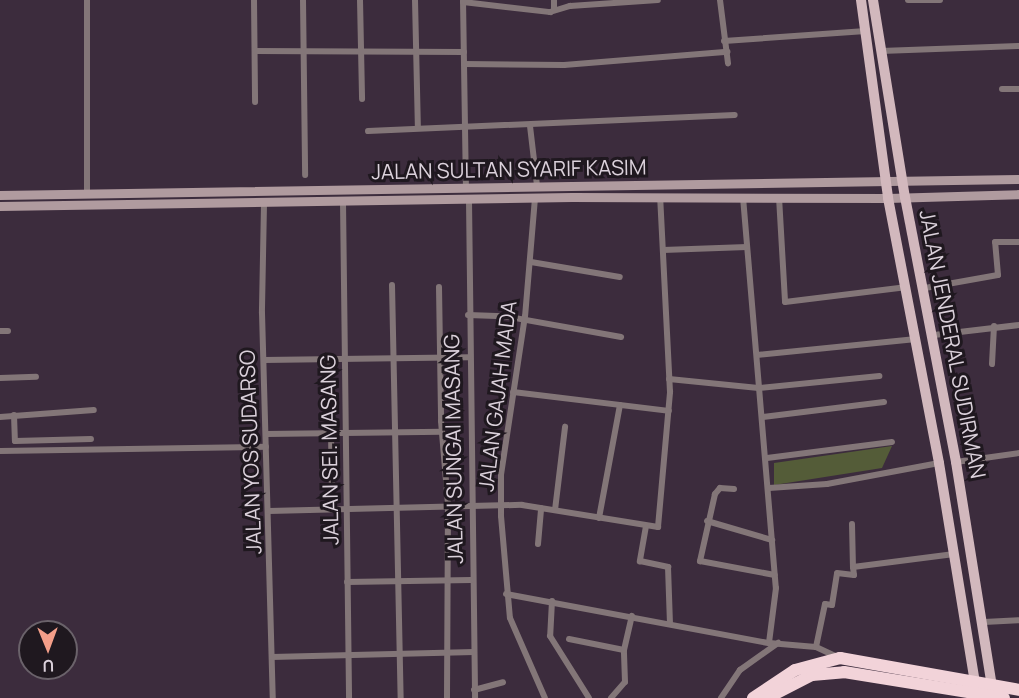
<!DOCTYPE html>
<html>
<head>
<meta charset="utf-8">
<style>
  body { margin:0 }
  #map { position:relative; width:1019px; height:698px; overflow:hidden; background:#3c2c3d; font-family:Manrope,sans-serif }
  div>[style] { position:absolute }
  .green>* { inset:0; background:#545c38 }
  .street>* { height:6px; margin:-3px; padding:0 3px; transform-origin:3px; border-radius:3px; background:#837678 }
  .secondary>* { height:9px; margin:-4.5px; padding:0 4.5px; transform-origin:4.5px; border-radius:4.5px; background:#b09b9f }
  .primary>* { height:10px; margin:-5px; padding:0 5px; transform-origin:5px; border-radius:5px; background:#d2b8bd }
  .highway>* { height:12px; margin:-6px; padding:0 6px; transform-origin:6px; border-radius:6px; background:#f2d3d9 }
  span { translate:-50% -50%; white-space:nowrap; text-align:center; line-height:1.15; -webkit-text-stroke:6px #1f181f; paint-order:stroke }
  .street-label { font-size:21px; color:#dbd1db }
  .north { position:absolute; left:18px; top:620px; width:60px; height:60px; box-sizing:border-box; background:#1f181f; border:2px solid #6a626a; border-radius:50%; rotate:179deg; font-size:16px; font-weight:700; line-height:24px; text-align:center; color:#dbd1db }
  .north::after { content:''; display:block; margin:auto; width:21px; height:27px; background:#f49e89; clip-path:polygon(50% 0,100% 100%,50% 72%,0 100%) }
</style>
</head>
<body>
<div id="map">
  <div class="green">
    <i style="clip-path:polygon(892px 446px,882px 468px,774px 485px,774px 463px)"></i>
  </div>
  <div class="street">
    <i style="left:254px;top:0;width:102px;rotate:89.4deg"></i>
    <i style="left:303px;top:0;width:175px;rotate:89.3deg"></i>
    <i style="left:360px;top:0;width:99px;rotate:88.8deg"></i>
    <i style="left:415px;top:0;width:128px;rotate:88.7deg"></i>
    <i style="left:463px;top:0;width:188px;rotate:89.1deg"></i>
    <i style="left:720px;top:0;width:64px;rotate:82.8deg"></i>
    <i style="left:908px;top:0;width:32px"></i>
    <i style="left:463px;top:2px;width:88px;rotate:6.6deg"></i>
    <i style="left:550px;top:12px;width:21px;rotate:-17deg"></i>
    <i style="left:570px;top:6px;width:88px;rotate:-3.9deg"></i>
    <i style="left:554px;top:10px;width:10px;rotate:-90deg"></i>
    <i style="left:724px;top:41px;width:142px;rotate:-4deg"></i>
    <i style="left:255px;top:51px;width:209px;rotate:0.3deg"></i>
    <i style="left:881px;top:51px;width:138px;rotate:-2.1deg"></i>
    <i style="left:464px;top:64px;width:100px;rotate:0.6deg"></i>
    <i style="left:564px;top:65px;width:164px;rotate:-4.6deg"></i>
    <i style="left:1002px;top:89px;width:17px"></i>
    <i style="left:530px;top:126px;width:60px;rotate:83.3deg"></i>
    <i style="left:368px;top:131px;width:367px;rotate:-2.5deg"></i>
    <i style="left:87px;top:193px;width:193px;rotate:-90deg"></i>
    <i style="left:743px;top:197px;width:392px;rotate:85.2deg"></i>
    <i style="left:776px;top:588px;width:55px;rotate:97.3deg"></i>
    <i style="left:779px;top:197px;width:105px;rotate:86.7deg"></i>
    <i style="left:785px;top:302px;width:123px;rotate:-7deg"></i>
    <i style="left:535px;top:198px;width:118px;rotate:94.8deg"></i>
    <i style="left:525px;top:316px;width:160px;rotate:98.6deg"></i>
    <i style="left:501px;top:474px;width:42px;rotate:90deg"></i>
    <i style="left:501px;top:516px;width:102px;rotate:85deg"></i>
    <i style="left:510px;top:618px;width:87px;rotate:66.4deg"></i>
    <i style="left:469px;top:200px;width:498px;rotate:89.3deg"></i>
    <i style="left:343px;top:202px;width:496px;rotate:89.3deg"></i>
    <i style="left:264px;top:204px;width:109px;rotate:91.1deg"></i>
    <i style="left:262px;top:313px;width:385px;rotate:88.4deg"></i>
    <i style="left:663px;top:250px;width:84px;rotate:-2deg"></i>
    <i style="left:531px;top:262px;width:90px;rotate:9.6deg"></i>
    <i style="left:392px;top:285px;width:413px;rotate:88.8deg"></i>
    <i style="left:439px;top:287px;width:134px;rotate:89.1deg"></i>
    <i style="left:441px;top:421px;width:84px;rotate:85.2deg"></i>
    <i style="left:448px;top:505px;width:193px;rotate:90.3deg"></i>
    <i style="left:925px;top:288px;width:74px;rotate:-10.1deg"></i>
    <i style="left:998px;top:275px;width:33px;rotate:-95deg"></i>
    <i style="left:995px;top:242px;width:24px"></i>
    <i style="left:468px;top:315px;width:36px;rotate:2deg"></i>
    <i style="left:504px;top:316px;width:119px;rotate:10.2deg"></i>
    <i style="left:0;top:331px;width:8px"></i>
    <i style="left:934px;top:335px;width:86px;rotate:-6.7deg"></i>
    <i style="left:757px;top:355px;width:160px;rotate:-5.7deg"></i>
    <i style="left:330px;top:359px;width:149px;rotate:89.2deg"></i>
    <i style="left:264px;top:360px;width:205px;rotate:-0.8deg"></i>
    <i style="left:992px;top:364px;width:38px;rotate:-87deg"></i>
    <i style="left:0;top:378px;width:36px;rotate:-2deg"></i>
    <i style="left:669px;top:379px;width:90px;rotate:5.7deg"></i>
    <i style="left:759px;top:388px;width:121px;rotate:-5.7deg"></i>
    <i style="left:513px;top:392px;width:157px;rotate:6.9deg"></i>
    <i style="left:14px;top:415px;width:26px;rotate:88deg"></i>
    <i style="left:15px;top:441px;width:76px;rotate:-1.5deg"></i>
    <i style="left:0;top:417px;width:94px;rotate:-4.3deg"></i>
    <i style="left:763px;top:417px;width:122px;rotate:-7.1deg"></i>
    <i style="left:266px;top:434px;width:176px;rotate:-0.7deg"></i>
    <i style="left:0;top:451px;width:266px;rotate:-0.9deg"></i>
    <i style="left:767px;top:458px;width:126px;rotate:-7.3deg"></i>
    <i style="left:956px;top:462px;width:64px;rotate:-8.1deg"></i>
    <i style="left:769px;top:488px;width:58px;rotate:-3.9deg"></i>
    <i style="left:827px;top:484px;width:114px;rotate:-10.6deg"></i>
    <i style="left:734px;top:489px;width:14px;rotate:-176deg"></i>
    <i style="left:720px;top:488px;width:8px;rotate:130deg"></i>
    <i style="left:715px;top:494px;width:69px;rotate:102.6deg"></i>
    <i style="left:700px;top:561px;width:76px;rotate:10.6deg"></i>
    <i style="left:555px;top:510px;width:84px;rotate:-83.1deg"></i>
    <i style="left:269px;top:511px;width:253px;rotate:-1.4deg"></i>
    <i style="left:522px;top:505px;width:138px;rotate:9.2deg"></i>
    <i style="left:658px;top:527px;width:136px;rotate:-84.9deg"></i>
    <i style="left:670px;top:392px;width:195px;rotate:-92.9deg"></i>
    <i style="left:599px;top:518px;width:115px;rotate:-79.5deg"></i>
    <i style="left:707px;top:521px;width:68px;rotate:16.3deg"></i>
    <i style="left:852px;top:524px;width:43px;rotate:88.7deg"></i>
    <i style="left:646px;top:526px;width:36px;rotate:100deg"></i>
    <i style="left:640px;top:561px;width:29px;rotate:12deg"></i>
    <i style="left:668px;top:567px;width:57px;rotate:88deg"></i>
    <i style="left:538px;top:544px;width:36px;rotate:-85deg"></i>
    <i style="left:347px;top:582px;width:124px;rotate:-0.9deg"></i>
    <i style="left:506px;top:594px;width:268px;rotate:10.6deg"></i>
    <i style="left:769px;top:643px;width:47px;rotate:4.9deg"></i>
    <i style="left:816px;top:647px;width:26px;rotate:25deg"></i>
    <i style="left:552px;top:601px;width:35px;rotate:93deg"></i>
    <i style="left:550px;top:636px;width:73px;rotate:57.8deg"></i>
    <i style="left:984px;top:622px;width:35px;rotate:-3deg"></i>
    <i style="left:569px;top:639px;width:56px;rotate:11.3deg"></i>
    <i style="left:816px;top:647px;width:44px;rotate:-78.2deg"></i>
    <i style="left:825px;top:604px;width:7px;rotate:8deg"></i>
    <i style="left:832px;top:605px;width:32px;rotate:-81deg"></i>
    <i style="left:837px;top:573px;width:17px;rotate:7deg"></i>
    <i style="left:854px;top:575px;width:8px;rotate:-97deg"></i>
    <i style="left:853px;top:567px;width:102px;rotate:-7.3deg"></i>
    <i style="left:272px;top:657px;width:202px;rotate:-1.4deg"></i>
    <i style="left:474px;top:690px;width:30px;rotate:-15deg"></i>
    <i style="left:611px;top:698px;width:21px;rotate:-49deg"></i>
    <i style="left:625px;top:682px;width:32px;rotate:-92deg"></i>
    <i style="left:624px;top:650px;width:35px;rotate:-77deg"></i>
    <i style="left:721px;top:698px;width:34px;rotate:-56deg"></i>
    <i style="left:740px;top:670px;width:47px;rotate:-35.4deg"></i>
  </div>
  <div class="secondary">
    <i style="left:0;top:195px;width:1019px;rotate:-0.9deg"></i>
    <i style="left:0;top:206px;width:572px;rotate:-0.9deg"></i>
    <i style="left:572px;top:197px;width:316px;rotate:0.2deg"></i>
    <i style="left:888px;top:198px;width:131px;rotate:-1.7deg"></i>
  </div>
  <div class="primary">
    <i style="left:861px;top:0;width:200px;rotate:82.2deg"></i>
    <i style="left:888px;top:198px;width:270px;rotate:79.1deg"></i>
    <i style="left:939px;top:463px;width:228px;rotate:80.7deg"></i>
    <i style="left:873px;top:0;width:200px;rotate:80.8deg"></i>
    <i style="left:905px;top:197px;width:270px;rotate:79.1deg"></i>
    <i style="left:956px;top:462px;width:234px;rotate:80.9deg"></i>
  </div>
  <div class="highway">
    <i style="left:753px;top:698px;width:50px;rotate:-33.7deg"></i>
    <i style="left:795px;top:670px;width:47px;rotate:-14.9deg"></i>
    <i style="left:840px;top:658px;width:182px;rotate:10.1deg"></i>
    <i style="left:767px;top:698px;width:51px;rotate:-27.1deg"></i>
    <i style="left:812px;top:675px;width:32px;rotate:-5deg"></i>
    <i style="left:844px;top:672px;width:162px;rotate:9.2deg"></i>
  </div>
  <div class="street-label">
    <span style="left:509px;top:169px;rotate:-1deg">JALAN SULTAN SYARIF KASIM</span>
    <span style="left:953px;top:344px;rotate:79deg">JALAN JENDERAL SUDIRMAN</span>
    <span style="left:497px;top:396px;rotate:-83deg">JALAN GAJAH MADA</span>
    <span style="left:453px;top:449px;rotate:-91deg">JALAN SUNGAI MASANG</span>
    <span style="left:329px;top:450px;rotate:-91deg">JALAN SEI. MASANG</span>
    <span style="left:250px;top:452px;rotate:-92deg">JALAN YOS SUDARSO</span>
  </div>
  <div class="north">U</div>
</div>
</body>
</html>
